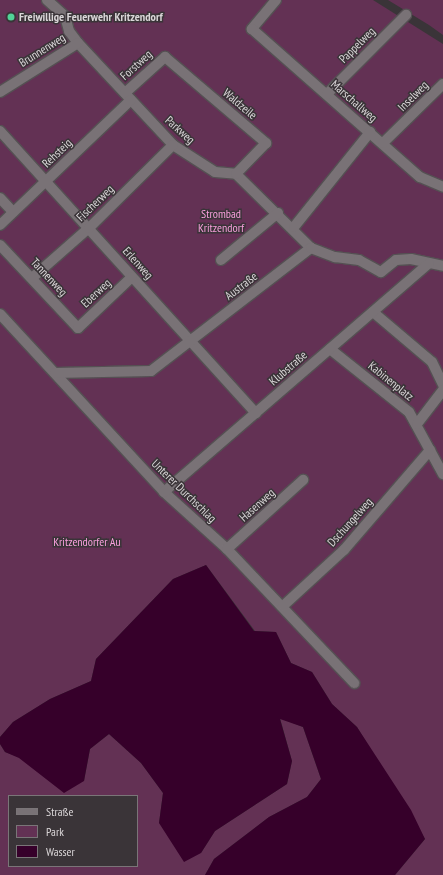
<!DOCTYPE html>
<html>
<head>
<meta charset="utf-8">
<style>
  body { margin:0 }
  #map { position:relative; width:443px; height:875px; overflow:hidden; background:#3a3438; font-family:"PT Sans Narrow",sans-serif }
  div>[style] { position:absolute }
  .green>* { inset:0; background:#633154 }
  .water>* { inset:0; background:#36002a }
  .roads { filter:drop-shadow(1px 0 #555053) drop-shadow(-1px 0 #555053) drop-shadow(0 1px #555053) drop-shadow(0 -1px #555053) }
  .minor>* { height:10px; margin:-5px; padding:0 5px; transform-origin:5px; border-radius:5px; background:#797276 }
  .dots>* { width:11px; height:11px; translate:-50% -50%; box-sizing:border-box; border:2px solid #3a3438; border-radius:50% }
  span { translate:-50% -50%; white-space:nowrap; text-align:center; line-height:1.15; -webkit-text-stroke:3px #3a3438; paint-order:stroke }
  .poi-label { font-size:12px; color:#dad6d8; font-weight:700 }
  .left { translate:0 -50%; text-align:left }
  .street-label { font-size:12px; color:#dad6d8 }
  .park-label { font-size:12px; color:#f99fdd }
  .legend { position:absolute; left:8px; top:795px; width:130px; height:72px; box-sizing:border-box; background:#3a3438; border:1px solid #7a7578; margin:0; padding:5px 7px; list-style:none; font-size:12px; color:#dad6d8 }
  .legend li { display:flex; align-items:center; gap:8px; height:20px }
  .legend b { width:20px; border:1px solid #7a7578 }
</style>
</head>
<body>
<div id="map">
  <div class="green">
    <i style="clip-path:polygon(0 0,373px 0,443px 44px,443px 875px,395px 875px,425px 839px,357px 727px,332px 704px,312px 672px,291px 663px,276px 632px,255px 631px,206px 565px,173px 579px,96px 659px,91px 681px,50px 699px,13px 722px,0 737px,0 319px,167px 491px,0 308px)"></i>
    <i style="clip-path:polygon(388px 0,443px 0,443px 35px,429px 25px)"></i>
    <i style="clip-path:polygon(evenodd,280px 718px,303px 727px,321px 779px,307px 797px,269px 817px,214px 859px,205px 875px,0 875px,0 744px,5px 752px,84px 781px,90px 749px,109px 734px,141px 763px,163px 793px,159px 823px,201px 853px,215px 831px,287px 784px,292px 761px,280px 718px,9px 796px,137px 796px,137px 866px,9px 866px,9px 796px)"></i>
  </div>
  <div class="water">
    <i style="clip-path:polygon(206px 565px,254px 631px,276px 632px,291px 663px,312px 672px,332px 704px,357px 727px,411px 810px,425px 839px,395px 875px,205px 875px,214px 859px,269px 817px,307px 797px,321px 779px,303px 727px,280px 719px,292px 761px,287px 784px,215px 831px,201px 853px,184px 862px,159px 823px,163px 793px,141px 763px,109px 734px,90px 749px,84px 781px,64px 793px,19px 758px,5px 752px,0 744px,0 737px,13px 722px,50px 699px,91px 681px,96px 659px,173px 579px)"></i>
  </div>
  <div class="roads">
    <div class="minor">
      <i style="left:47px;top:0;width:24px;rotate:42deg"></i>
      <i style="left:65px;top:16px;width:16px;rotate:75deg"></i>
      <i style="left:69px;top:31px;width:15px;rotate:53deg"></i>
      <i style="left:78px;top:43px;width:139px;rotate:47deg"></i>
      <i style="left:173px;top:145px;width:50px;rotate:32.7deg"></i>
      <i style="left:215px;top:172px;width:21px;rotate:5deg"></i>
      <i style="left:236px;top:174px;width:105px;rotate:44.6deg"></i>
      <i style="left:276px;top:0;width:38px;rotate:130deg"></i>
      <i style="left:252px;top:29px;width:224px;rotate:41.4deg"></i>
      <i style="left:420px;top:177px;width:25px;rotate:23deg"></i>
      <i style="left:0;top:92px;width:92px;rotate:-32.1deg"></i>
      <i style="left:125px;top:93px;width:54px;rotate:-42deg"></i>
      <i style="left:165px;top:57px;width:133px;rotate:40.4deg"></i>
      <i style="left:266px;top:143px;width:43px;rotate:134.1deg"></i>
      <i style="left:327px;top:94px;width:112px;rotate:-45deg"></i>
      <i style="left:0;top:131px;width:381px;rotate:47.8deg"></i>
      <i style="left:383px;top:143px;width:84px;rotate:-44.5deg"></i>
      <i style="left:0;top:198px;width:19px;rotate:47deg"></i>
      <i style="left:0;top:225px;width:181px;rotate:-43.7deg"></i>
      <i style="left:294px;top:227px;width:122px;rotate:-51.3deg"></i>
      <i style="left:0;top:245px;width:114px;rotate:46.8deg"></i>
      <i style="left:78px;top:328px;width:74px;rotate:-43.4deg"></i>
      <i style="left:221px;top:260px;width:74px;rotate:-39.5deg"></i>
      <i style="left:32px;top:278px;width:76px;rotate:-41.3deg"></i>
      <i style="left:89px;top:228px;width:118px;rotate:-44.7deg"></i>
      <i style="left:373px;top:312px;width:77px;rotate:40.3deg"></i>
      <i style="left:432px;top:362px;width:25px;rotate:64deg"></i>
      <i style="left:0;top:314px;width:242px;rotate:47.3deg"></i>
      <i style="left:164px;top:492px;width:85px;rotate:42.1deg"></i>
      <i style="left:227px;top:549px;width:185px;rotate:46.5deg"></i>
      <i style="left:330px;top:349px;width:101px;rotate:38.6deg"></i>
      <i style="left:409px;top:412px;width:71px;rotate:61.3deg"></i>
      <i style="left:55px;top:373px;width:96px;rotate:-1.2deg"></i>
      <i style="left:151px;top:371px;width:202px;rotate:-37.6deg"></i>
      <i style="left:311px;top:248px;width:26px;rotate:21deg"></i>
      <i style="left:335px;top:257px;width:24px;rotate:7deg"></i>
      <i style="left:359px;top:260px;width:25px;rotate:29deg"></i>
      <i style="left:381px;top:272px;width:19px;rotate:-39deg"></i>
      <i style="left:396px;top:260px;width:15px;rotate:-4deg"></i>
      <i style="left:411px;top:259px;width:33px;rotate:12deg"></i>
      <i style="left:417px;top:424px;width:43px;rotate:-52.6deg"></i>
      <i style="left:164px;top:492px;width:350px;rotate:-40.8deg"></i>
      <i style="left:227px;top:549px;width:103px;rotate:-42.2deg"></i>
      <i style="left:283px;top:606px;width:83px;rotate:-42.6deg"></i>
      <i style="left:344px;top:550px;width:132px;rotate:-49.3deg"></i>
    </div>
  </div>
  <div class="dots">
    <i style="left:11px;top:17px;background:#51d397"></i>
  </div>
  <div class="poi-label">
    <span class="left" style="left:19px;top:17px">Freiwillige Feuerwehr Kritzendorf</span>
  </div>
  <div class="street-label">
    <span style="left:357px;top:45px;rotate:-45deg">Pappelweg</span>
    <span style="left:42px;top:50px;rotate:-32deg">Brunnenweg</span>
    <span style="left:136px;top:65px;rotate:-42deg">Forstweg</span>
    <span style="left:413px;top:96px;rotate:-45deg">Inselweg</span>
    <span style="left:354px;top:101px;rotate:41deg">Marschallweg</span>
    <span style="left:240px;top:104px;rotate:40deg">Waldzeile</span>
    <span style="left:180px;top:130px;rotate:42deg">Parkweg</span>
    <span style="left:57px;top:153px;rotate:-44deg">Rehsteig</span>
    <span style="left:95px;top:203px;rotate:-44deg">Fischerweg</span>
    <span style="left:138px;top:263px;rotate:48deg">Erlenweg</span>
    <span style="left:49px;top:277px;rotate:47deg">Tannenweg</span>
    <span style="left:241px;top:286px;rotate:-37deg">Austraße</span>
    <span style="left:96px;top:293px;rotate:-43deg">Eberweg</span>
    <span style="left:288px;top:368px;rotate:-41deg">Klubstraße</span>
    <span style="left:391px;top:381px;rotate:39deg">Kabinenplatz</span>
    <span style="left:184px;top:491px;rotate:44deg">Unterer Durchschlag</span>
    <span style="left:257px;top:505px;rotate:-42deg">Hasenweg</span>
    <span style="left:350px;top:522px;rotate:-48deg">Dschungelweg</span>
  </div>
  <div class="park-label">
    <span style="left:221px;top:221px">Strombad<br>Kritzendorf</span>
    <span style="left:87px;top:542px">Kritzendorfer Au</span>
  </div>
  <ul class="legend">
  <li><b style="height:5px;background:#797276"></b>Straße</li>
  <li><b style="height:11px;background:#633154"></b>Park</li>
  <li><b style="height:11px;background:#36002a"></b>Wasser</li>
  </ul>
</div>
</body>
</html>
